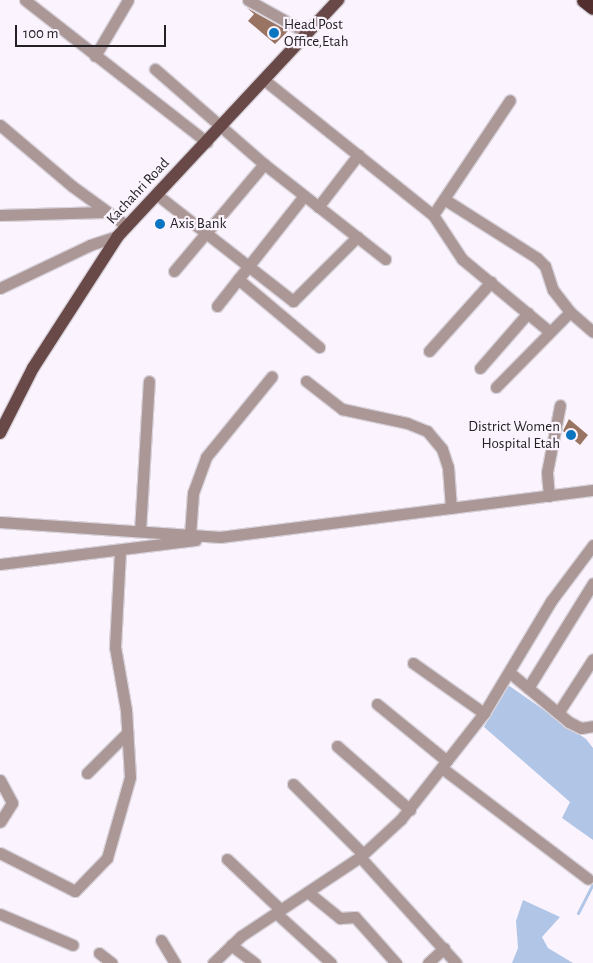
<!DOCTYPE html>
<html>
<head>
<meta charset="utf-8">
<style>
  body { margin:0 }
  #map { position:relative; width:593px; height:963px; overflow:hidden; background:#fbf4fe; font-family:"Alegreya Sans",sans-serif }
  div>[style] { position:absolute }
  .water>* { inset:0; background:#b1c6e7 }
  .stream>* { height:3px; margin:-1.5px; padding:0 1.5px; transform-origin:1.5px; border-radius:1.5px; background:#b1c6e7 }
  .building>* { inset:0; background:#997463 }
  .roads { filter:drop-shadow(1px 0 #d8d2db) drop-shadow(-1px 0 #d8d2db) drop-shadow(0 1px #d8d2db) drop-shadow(0 -1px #d8d2db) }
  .minor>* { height:11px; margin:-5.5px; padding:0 5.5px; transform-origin:5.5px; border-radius:5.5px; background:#aa9796 }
  .major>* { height:12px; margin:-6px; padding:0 6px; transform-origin:6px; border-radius:6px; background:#694948 }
  .highway>* { height:15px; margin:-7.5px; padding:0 7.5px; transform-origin:7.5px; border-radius:7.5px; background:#522e2e }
  .dots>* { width:14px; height:14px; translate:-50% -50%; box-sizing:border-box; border:2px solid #fbf4fe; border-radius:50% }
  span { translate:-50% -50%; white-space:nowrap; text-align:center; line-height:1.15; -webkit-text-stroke:4.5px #fbf4fe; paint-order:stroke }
  .poi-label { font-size:15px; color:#232124 }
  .left { translate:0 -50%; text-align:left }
  .right { translate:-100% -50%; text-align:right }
  .street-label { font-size:15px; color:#232124 }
  .scale { position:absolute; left:15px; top:25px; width:151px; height:22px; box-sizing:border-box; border:2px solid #232124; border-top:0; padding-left:6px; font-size:15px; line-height:18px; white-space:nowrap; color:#232124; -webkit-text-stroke:4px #fbf4fe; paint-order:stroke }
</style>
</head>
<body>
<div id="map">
  <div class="water">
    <i style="clip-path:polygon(508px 685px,586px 739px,593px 748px,593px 840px,562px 818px,570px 802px,484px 727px)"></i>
    <i style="clip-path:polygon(523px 900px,560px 917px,542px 937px,548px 948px,573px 963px,512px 963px,518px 948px,516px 921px)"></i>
  </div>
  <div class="stream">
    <i style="left:578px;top:913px;width:34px;rotate:-63deg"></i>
  </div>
  <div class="building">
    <i style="clip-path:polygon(247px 8px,288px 31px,275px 44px,248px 21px,254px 14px)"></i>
    <i style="clip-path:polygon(569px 419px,588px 435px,580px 445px,563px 431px)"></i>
  </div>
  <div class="roads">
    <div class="minor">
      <i style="left:25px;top:0;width:231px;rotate:38deg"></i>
      <i style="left:248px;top:0;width:68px;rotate:29.2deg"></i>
      <i style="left:95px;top:56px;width:65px;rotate:-59.5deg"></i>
      <i style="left:155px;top:69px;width:145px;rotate:41.1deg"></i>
      <i style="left:264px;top:164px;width:154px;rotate:38.1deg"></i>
      <i style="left:263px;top:79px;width:218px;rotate:38.7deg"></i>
      <i style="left:433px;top:215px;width:53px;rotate:56.6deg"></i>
      <i style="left:462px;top:259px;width:114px;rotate:39.7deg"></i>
      <i style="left:0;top:125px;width:94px;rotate:40.3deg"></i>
      <i style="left:72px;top:186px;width:68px;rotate:36deg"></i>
      <i style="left:156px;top:194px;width:174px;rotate:38deg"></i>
      <i style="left:293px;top:301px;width:91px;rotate:-45deg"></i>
      <i style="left:444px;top:199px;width:110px;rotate:32.4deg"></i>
      <i style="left:537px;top:258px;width:11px;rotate:45deg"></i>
      <i style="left:545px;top:266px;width:25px;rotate:72deg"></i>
      <i style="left:553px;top:290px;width:28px;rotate:52deg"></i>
      <i style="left:570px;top:312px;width:30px;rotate:41deg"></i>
      <i style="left:318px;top:207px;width:66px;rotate:-52.4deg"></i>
      <i style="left:0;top:215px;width:105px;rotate:-1.6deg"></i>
      <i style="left:433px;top:215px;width:138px;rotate:-56.2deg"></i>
      <i style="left:174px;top:271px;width:140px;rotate:-49.9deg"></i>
      <i style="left:238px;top:279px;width:106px;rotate:40deg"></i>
      <i style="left:0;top:288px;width:100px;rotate:-25.5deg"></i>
      <i style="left:90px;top:245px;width:29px;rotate:-18deg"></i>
      <i style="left:217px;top:306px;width:140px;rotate:-51.7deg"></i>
      <i style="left:429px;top:351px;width:93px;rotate:-48.1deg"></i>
      <i style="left:480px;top:368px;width:73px;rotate:-48.9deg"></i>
      <i style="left:306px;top:381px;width:46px;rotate:37.9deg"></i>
      <i style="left:342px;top:409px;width:66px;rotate:12.2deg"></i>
      <i style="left:407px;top:423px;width:22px;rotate:22deg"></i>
      <i style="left:427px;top:431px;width:23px;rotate:50deg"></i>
      <i style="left:442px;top:449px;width:19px;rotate:72deg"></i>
      <i style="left:448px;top:467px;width:41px;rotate:85.8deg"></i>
      <i style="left:496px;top:387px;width:105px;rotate:-45.4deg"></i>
      <i style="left:549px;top:496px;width:24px;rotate:-95deg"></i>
      <i style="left:547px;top:472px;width:68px;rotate:-79deg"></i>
      <i style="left:0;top:522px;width:221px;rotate:3.9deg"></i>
      <i style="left:220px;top:537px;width:376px;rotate:-7.2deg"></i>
      <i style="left:140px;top:531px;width:150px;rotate:-86.6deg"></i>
      <i style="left:190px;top:535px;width:42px;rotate:-85.9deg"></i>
      <i style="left:193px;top:493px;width:38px;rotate:-70deg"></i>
      <i style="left:206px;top:457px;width:104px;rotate:-50.8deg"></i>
      <i style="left:0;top:564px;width:197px;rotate:-7deg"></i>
      <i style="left:413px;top:663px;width:87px;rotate:35.2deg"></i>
      <i style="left:509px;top:672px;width:78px;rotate:39.8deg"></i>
      <i style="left:569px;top:722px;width:13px;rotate:27deg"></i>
      <i style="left:581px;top:728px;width:12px;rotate:-9deg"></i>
      <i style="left:528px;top:688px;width:123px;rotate:-58.2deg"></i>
      <i style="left:377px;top:704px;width:90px;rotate:39.2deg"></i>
      <i style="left:558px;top:713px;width:64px;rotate:-57.1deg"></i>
      <i style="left:337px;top:746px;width:97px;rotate:41.2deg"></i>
      <i style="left:442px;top:768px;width:183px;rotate:37.2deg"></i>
      <i style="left:87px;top:773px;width:57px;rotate:-45deg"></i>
      <i style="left:0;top:780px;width:26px;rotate:62deg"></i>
      <i style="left:12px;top:803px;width:22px;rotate:122deg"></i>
      <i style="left:293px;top:784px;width:99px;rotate:45deg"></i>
      <i style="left:0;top:853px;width:84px;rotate:26.9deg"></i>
      <i style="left:75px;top:891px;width:46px;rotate:-45.9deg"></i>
      <i style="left:107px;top:858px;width:84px;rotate:-74.1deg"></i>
      <i style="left:130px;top:777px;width:67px;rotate:-93.4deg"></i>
      <i style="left:126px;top:710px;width:64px;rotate:-99.9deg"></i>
      <i style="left:115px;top:647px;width:96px;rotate:-87deg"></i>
      <i style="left:360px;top:857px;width:143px;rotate:47.8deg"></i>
      <i style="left:227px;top:859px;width:74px;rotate:43.4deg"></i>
      <i style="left:309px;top:893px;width:40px;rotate:39deg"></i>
      <i style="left:340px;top:918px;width:15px;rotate:-4deg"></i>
      <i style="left:355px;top:917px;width:62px;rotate:48.3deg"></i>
      <i style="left:276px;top:913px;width:74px;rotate:42.3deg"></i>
      <i style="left:0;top:914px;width:79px;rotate:23deg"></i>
      <i style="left:161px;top:940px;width:27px;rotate:59deg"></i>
      <i style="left:231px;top:945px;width:30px;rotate:37deg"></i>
      <i style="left:99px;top:953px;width:16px;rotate:38deg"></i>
      <i style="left:213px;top:963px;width:39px;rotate:-44deg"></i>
      <i style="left:241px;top:936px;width:143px;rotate:-33.6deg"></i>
      <i style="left:360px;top:857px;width:56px;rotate:-42.8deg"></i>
      <i style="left:401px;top:819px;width:135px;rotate:-51.9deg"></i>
      <i style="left:484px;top:713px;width:131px;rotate:-59.1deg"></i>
      <i style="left:551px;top:601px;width:70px;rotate:-53.1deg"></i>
      <i style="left:428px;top:963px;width:22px;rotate:-43deg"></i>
    </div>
    <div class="major">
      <i style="left:0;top:433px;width:73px;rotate:-63.1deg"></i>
      <i style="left:33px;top:368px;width:157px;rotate:-57.2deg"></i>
      <i style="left:118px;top:236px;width:323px;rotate:-47deg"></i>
    </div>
    <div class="highway">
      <i style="left:584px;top:0;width:11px;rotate:38deg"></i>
    </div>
  </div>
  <div class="dots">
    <i style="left:274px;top:33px;background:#0b75c0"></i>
    <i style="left:160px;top:224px;background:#0b75c0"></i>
    <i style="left:571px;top:435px;background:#0b75c0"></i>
  </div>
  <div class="poi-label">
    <span class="left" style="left:284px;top:33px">Head Post<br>Office,Etah</span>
    <span class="left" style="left:170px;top:224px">Axis Bank</span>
    <span class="right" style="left:560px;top:435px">District Women<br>Hospital Etah</span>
  </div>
  <div class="street-label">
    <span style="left:138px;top:191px;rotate:-47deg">Kachahri Road</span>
  </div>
  <div class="scale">100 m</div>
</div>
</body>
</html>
